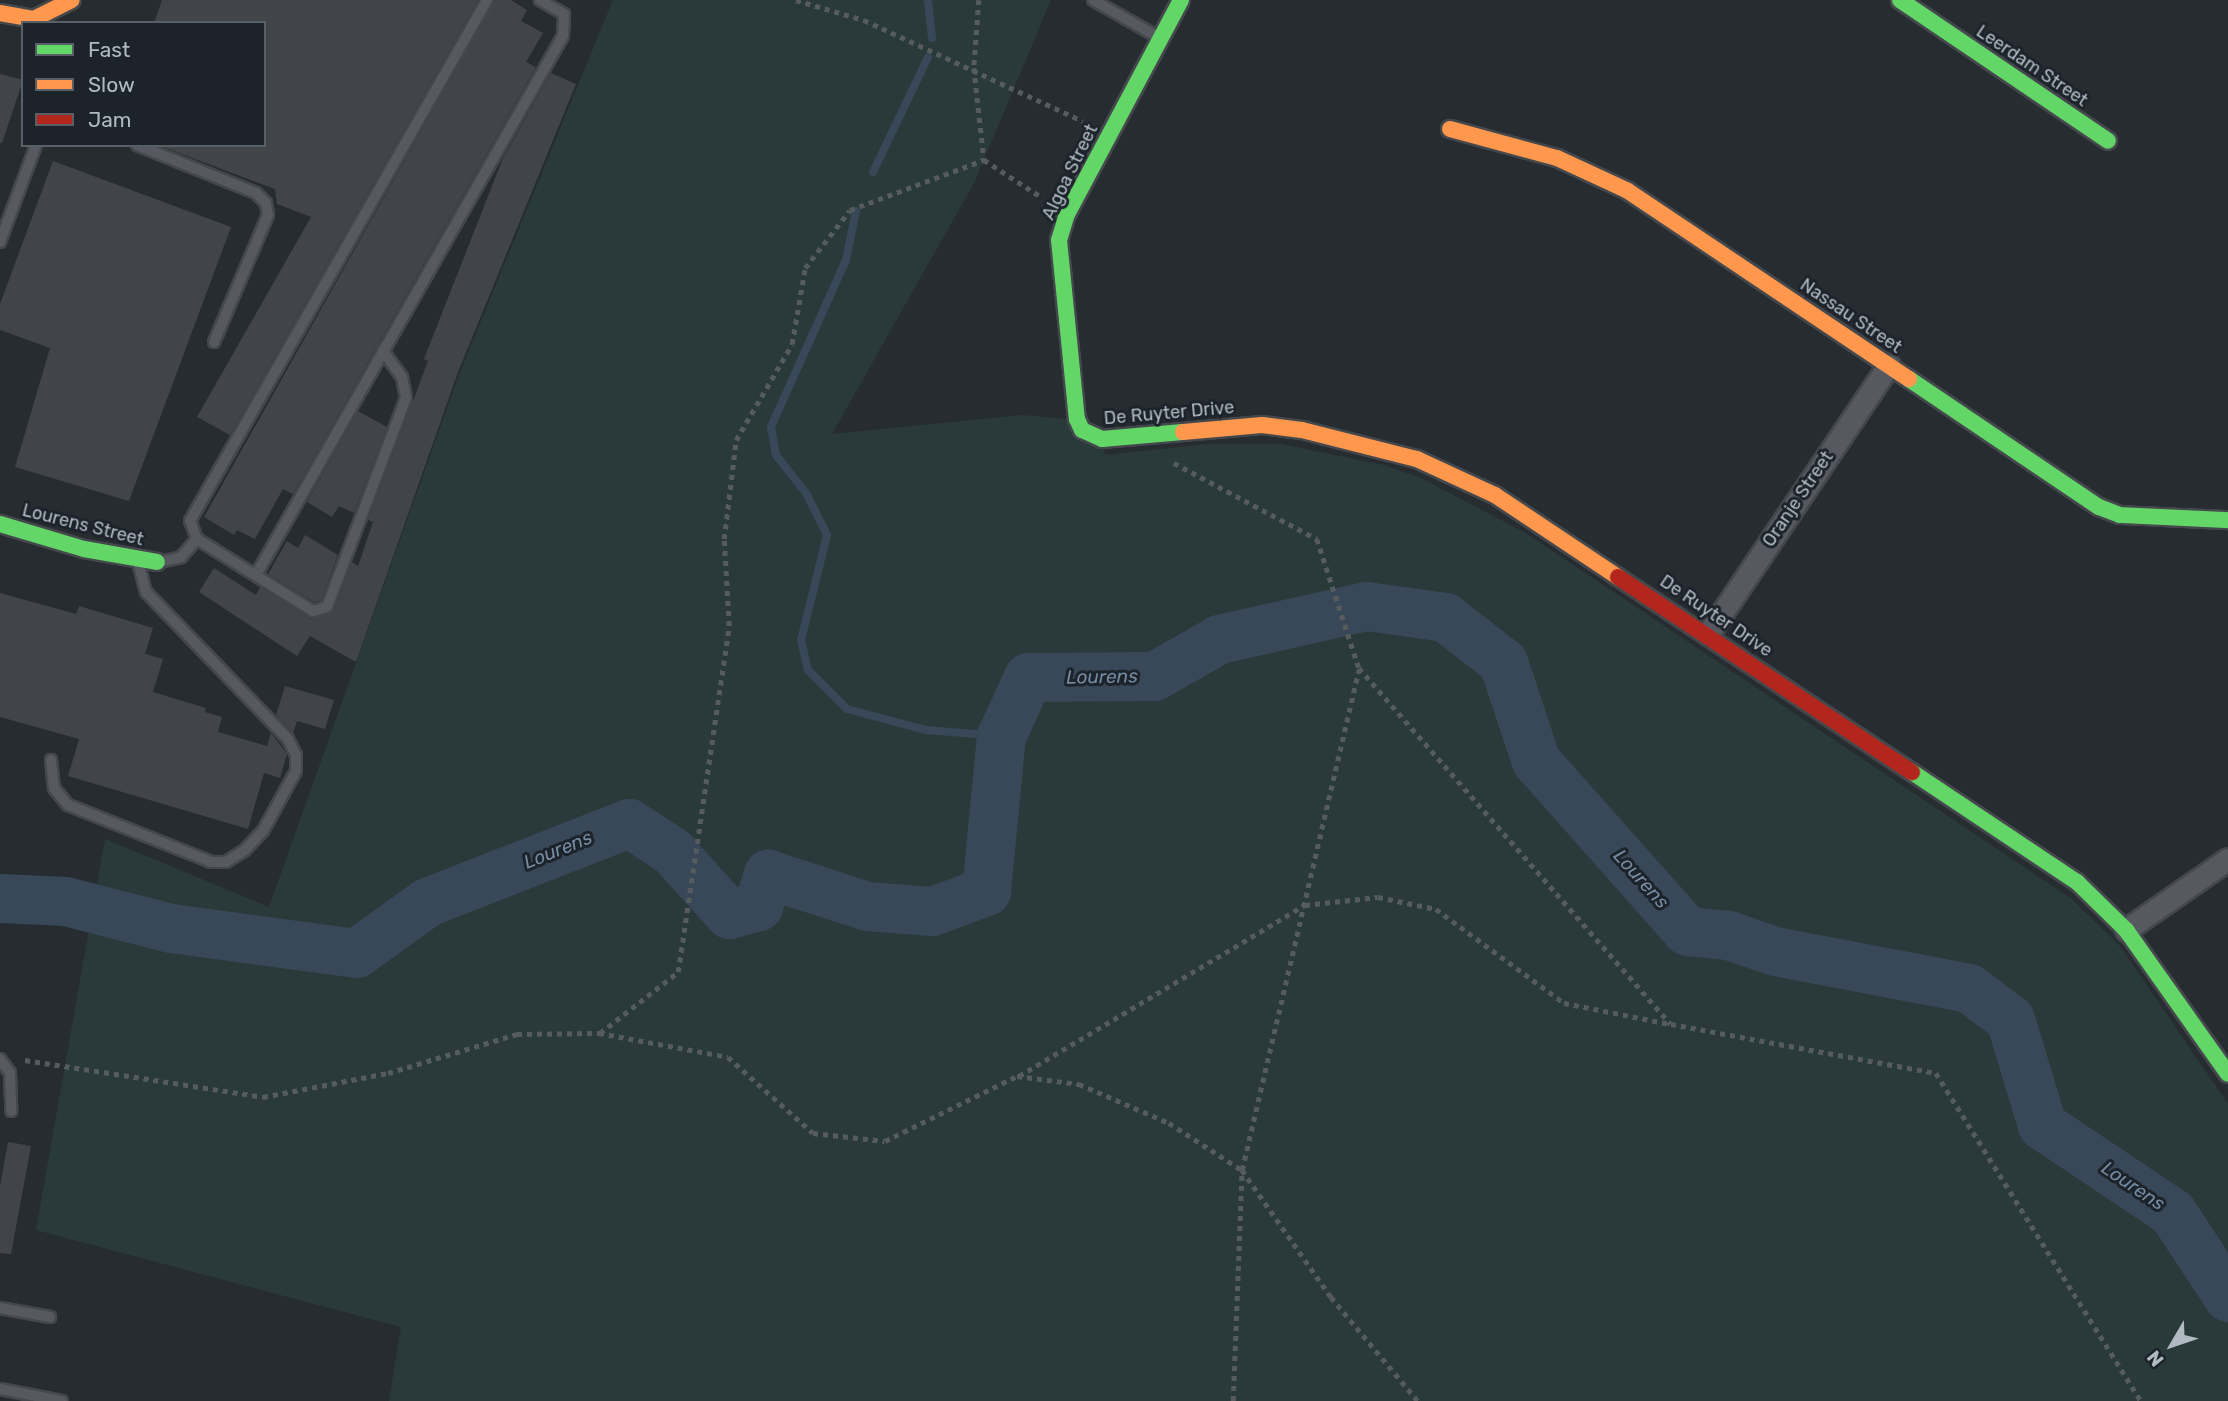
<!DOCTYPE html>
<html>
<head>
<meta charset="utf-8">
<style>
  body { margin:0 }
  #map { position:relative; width:2228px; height:1401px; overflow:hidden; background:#272c31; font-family:Rubik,sans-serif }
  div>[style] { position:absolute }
  .green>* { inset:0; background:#2a3a3a }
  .stream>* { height:8px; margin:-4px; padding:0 4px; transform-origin:4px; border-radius:4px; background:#384858 }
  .river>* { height:49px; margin:-24.5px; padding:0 24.5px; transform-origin:24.5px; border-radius:24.5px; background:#384858 }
  .building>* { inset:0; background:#414549 }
  .path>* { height:4.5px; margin-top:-2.25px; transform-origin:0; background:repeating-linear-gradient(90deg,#565b5e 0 5px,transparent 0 10px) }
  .roads { filter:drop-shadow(2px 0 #44484c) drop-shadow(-2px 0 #44484c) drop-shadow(0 2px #44484c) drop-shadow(0 -2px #44484c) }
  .lane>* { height:10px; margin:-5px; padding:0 5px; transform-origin:5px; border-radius:5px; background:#565a60 }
  .street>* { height:21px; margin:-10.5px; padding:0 10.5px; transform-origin:10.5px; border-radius:10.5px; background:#565a60 }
  .fast>* { height:16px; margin:-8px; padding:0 8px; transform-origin:8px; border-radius:8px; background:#63d668 }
  .slow>* { height:16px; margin:-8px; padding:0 8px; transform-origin:8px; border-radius:8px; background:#ff974d }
  .jam>* { height:16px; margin:-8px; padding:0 8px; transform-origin:8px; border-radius:8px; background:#b3261e }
  span { translate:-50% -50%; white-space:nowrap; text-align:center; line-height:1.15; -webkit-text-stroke:6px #1c232b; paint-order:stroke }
  .street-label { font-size:18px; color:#b1b9c2 }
  .water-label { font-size:19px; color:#758ba2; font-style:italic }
  .legend { position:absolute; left:21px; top:21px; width:245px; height:126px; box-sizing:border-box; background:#1c232b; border:2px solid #585f67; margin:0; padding:9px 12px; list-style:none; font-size:21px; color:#b1b9c2 }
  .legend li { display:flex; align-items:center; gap:14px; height:35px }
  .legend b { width:35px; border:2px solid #585f67 }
  .north { position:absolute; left:2137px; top:1310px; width:70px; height:70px; -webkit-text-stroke:5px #1c232b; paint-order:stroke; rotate:231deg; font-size:19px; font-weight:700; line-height:28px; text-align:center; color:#b1b9c2 }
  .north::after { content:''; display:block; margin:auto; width:24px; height:32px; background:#b1b9c2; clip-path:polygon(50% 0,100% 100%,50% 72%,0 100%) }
</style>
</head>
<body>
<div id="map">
  <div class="green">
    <i style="clip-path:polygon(613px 0,1051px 0,974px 183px,832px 434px,1022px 415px,1078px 420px,1102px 439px,1105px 455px,1207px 444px,1281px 444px,1384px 465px,1421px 478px,1524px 532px,2073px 900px,2120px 946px,2228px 1104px,2228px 1401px,389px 1401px,401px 1327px,36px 1230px,105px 839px,269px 907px,460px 372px)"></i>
  </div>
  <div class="stream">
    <i style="left:928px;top:0;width:38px;rotate:84deg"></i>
    <i style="left:873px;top:172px;width:127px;rotate:-64.4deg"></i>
    <i style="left:856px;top:211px;width:50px;rotate:101.5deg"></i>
    <i style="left:846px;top:260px;width:183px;rotate:114.2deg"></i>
    <i style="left:771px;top:427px;width:28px;rotate:80deg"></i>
    <i style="left:776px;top:455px;width:48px;rotate:51.7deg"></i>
    <i style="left:806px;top:493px;width:47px;rotate:63.4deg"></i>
    <i style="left:827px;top:535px;width:108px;rotate:103.9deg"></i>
    <i style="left:801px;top:640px;width:31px;rotate:77deg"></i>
    <i style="left:808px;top:670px;width:55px;rotate:45deg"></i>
    <i style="left:847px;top:709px;width:82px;rotate:14.9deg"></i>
    <i style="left:926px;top:730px;width:75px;rotate:4.6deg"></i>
  </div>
  <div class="river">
    <i style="left:0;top:898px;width:65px;rotate:2.6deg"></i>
    <i style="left:65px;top:901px;width:109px;rotate:14.3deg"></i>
    <i style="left:171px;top:928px;width:187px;rotate:7.7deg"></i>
    <i style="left:356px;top:953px;width:87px;rotate:-35.7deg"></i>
    <i style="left:427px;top:902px;width:217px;rotate:-21.4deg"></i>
    <i style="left:629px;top:823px;width:51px;rotate:33.1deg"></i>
    <i style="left:672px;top:851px;width:85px;rotate:47.9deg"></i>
    <i style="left:729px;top:914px;width:30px;rotate:-15deg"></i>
    <i style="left:758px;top:906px;width:34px;rotate:-73deg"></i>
    <i style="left:768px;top:874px;width:104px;rotate:17.9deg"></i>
    <i style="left:867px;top:906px;width:65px;rotate:4.4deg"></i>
    <i style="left:932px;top:911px;width:58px;rotate:-20.3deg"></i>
    <i style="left:986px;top:891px;width:156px;rotate:-84.5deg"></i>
    <i style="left:1001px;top:736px;width:65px;rotate:-65.4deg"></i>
    <i style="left:1028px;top:677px;width:126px;rotate:-0.5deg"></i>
    <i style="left:1154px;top:676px;width:75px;rotate:-29.6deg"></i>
    <i style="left:1219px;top:639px;width:151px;rotate:-12.7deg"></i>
    <i style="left:1366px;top:606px;width:80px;rotate:7.9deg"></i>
    <i style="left:1445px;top:617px;width:73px;rotate:37.8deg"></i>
    <i style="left:1503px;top:662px;width:104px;rotate:71.6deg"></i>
    <i style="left:1536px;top:761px;width:227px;rotate:48.4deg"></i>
    <i style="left:1687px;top:931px;width:41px;rotate:5.6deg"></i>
    <i style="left:1728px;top:935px;width:50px;rotate:18.8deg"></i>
    <i style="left:1775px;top:951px;width:197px;rotate:10.8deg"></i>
    <i style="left:1969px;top:988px;width:51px;rotate:37.1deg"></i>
    <i style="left:2010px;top:1019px;width:111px;rotate:73.2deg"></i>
    <i style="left:2042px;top:1125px;width:156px;rotate:33.8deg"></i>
    <i style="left:2172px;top:1212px;width:102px;rotate:56.6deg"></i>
  </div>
  <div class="building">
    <i style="clip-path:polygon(162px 0,478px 0,230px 435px,197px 417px,311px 217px,277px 204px,275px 189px,163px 147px,264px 145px,264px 23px,154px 23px)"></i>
    <i style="clip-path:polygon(495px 0,511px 0,527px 10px,521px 21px,543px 33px,526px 62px,536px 67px,293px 494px,283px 489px,255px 539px,237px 530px,234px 535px,204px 517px)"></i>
    <i style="clip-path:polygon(551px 73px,576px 84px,458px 372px,356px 662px,310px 636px,297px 656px,199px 592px,214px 568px,256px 595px,260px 587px,311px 619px,334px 610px,352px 562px,358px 566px,373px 522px,368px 520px,428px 361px,424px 359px,503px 158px)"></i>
    <i style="clip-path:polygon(0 74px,23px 80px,2px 143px,0 143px)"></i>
    <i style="clip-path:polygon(53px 161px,231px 227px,129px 501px,15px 467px,50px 348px,0 330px,0 304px)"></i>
    <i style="clip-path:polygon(358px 411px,387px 427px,354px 513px,339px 506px,332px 517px,307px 502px)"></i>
    <i style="clip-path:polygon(305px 535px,338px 555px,321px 601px,314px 602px,268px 574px,287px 541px,298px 548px)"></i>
    <i style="clip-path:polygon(0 593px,76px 614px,79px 606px,153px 628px,145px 654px,163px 659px,153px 692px,206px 708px,205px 712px,222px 717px,218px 732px,267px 746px,271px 733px,287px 754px,280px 778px,264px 773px,248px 829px,68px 776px,79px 739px,0 717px)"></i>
    <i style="clip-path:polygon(285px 686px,334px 700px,325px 729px,297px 721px,293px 733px,276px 715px)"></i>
    <i style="clip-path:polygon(8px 1142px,31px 1146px,11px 1254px,0 1253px,0 1186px)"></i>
  </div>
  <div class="path">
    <i style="left:796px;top:0;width:71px;rotate:16.4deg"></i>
    <i style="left:864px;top:20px;width:241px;rotate:24.8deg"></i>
    <i style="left:979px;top:0;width:68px;rotate:94.2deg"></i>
    <i style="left:974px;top:68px;width:92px;rotate:83.7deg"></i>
    <i style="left:1174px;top:463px;width:162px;rotate:28deg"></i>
    <i style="left:1317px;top:539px;width:136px;rotate:72deg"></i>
    <i style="left:1359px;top:668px;width:473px;rotate:48.8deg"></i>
    <i style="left:1671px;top:1024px;width:269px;rotate:10.5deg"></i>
    <i style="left:1936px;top:1073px;width:387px;rotate:58deg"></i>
    <i style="left:600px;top:1033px;width:99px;rotate:-38deg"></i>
    <i style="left:678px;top:972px;width:350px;rotate:-81.6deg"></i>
    <i style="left:729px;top:626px;width:87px;rotate:-93.3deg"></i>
    <i style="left:724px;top:539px;width:100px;rotate:-83.1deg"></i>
    <i style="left:736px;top:440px;width:111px;rotate:-59.7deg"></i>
    <i style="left:792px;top:344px;width:77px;rotate:-80.3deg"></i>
    <i style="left:805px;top:268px;width:73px;rotate:-52.2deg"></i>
    <i style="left:850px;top:210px;width:143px;rotate:-20.5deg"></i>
    <i style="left:984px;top:160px;width:70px;rotate:32.8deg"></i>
    <i style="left:25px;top:1060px;width:241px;rotate:8.8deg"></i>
    <i style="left:263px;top:1097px;width:127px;rotate:-10.9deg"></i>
    <i style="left:388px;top:1073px;width:135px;rotate:-16.8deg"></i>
    <i style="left:517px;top:1034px;width:82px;rotate:-0.7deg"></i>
    <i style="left:599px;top:1033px;width:131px;rotate:10.5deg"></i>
    <i style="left:728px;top:1057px;width:114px;rotate:41.8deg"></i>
    <i style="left:813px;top:1133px;width:72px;rotate:6.3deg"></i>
    <i style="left:885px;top:1141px;width:147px;rotate:-26.2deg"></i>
    <i style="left:1017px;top:1076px;width:63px;rotate:7.4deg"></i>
    <i style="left:1079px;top:1084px;width:98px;rotate:23.4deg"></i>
    <i style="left:1169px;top:1123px;width:87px;rotate:32.8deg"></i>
    <i style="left:1242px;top:1170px;width:155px;rotate:55deg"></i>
    <i style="left:1331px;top:1297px;width:136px;rotate:50.1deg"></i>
    <i style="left:1019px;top:1076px;width:333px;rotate:-30.9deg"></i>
    <i style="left:1305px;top:905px;width:73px;rotate:-6.3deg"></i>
    <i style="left:1378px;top:897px;width:59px;rotate:11.7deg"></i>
    <i style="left:1436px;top:909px;width:159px;rotate:36.3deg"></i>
    <i style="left:1564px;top:1003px;width:108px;rotate:11.2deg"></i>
    <i style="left:1233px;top:1401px;width:231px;rotate:-87.8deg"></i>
    <i style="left:1242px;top:1170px;width:514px;rotate:-76.86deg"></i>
  </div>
  <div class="roads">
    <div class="lane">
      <i style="left:1093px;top:0;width:75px;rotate:29.6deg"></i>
      <i style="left:137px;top:145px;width:128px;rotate:22deg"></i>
      <i style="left:256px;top:193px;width:14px;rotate:45deg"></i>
      <i style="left:266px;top:203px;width:12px;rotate:81deg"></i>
      <i style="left:268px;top:215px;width:138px;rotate:113deg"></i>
      <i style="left:0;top:242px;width:103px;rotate:-69.6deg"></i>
      <i style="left:383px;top:351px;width:32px;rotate:54deg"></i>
      <i style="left:402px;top:377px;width:21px;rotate:79deg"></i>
      <i style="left:406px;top:398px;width:223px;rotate:110.7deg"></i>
      <i style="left:327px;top:607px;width:15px;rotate:164deg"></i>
      <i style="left:313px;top:611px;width:137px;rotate:-148.2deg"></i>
      <i style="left:197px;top:539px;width:19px;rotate:-111deg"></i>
      <i style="left:190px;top:521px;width:600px;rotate:-60.31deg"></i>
      <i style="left:160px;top:562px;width:22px;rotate:-13deg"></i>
      <i style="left:181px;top:557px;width:24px;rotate:-48deg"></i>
      <i style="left:256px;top:575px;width:620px;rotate:-60.34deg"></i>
      <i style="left:563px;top:36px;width:22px;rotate:-87deg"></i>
      <i style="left:564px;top:14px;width:28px;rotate:-150deg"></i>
      <i style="left:51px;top:760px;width:28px;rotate:84deg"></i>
      <i style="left:54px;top:788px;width:22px;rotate:51deg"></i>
      <i style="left:68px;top:805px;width:154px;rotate:21.7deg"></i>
      <i style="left:211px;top:862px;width:15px"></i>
      <i style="left:226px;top:862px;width:22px;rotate:-32deg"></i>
      <i style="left:245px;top:850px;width:26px;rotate:-47deg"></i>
      <i style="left:263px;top:831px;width:68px;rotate:-61.2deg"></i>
      <i style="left:296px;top:771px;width:16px;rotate:-90deg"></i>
      <i style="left:296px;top:755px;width:18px;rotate:-117deg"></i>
      <i style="left:288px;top:739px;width:204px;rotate:-134deg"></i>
      <i style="left:146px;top:592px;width:31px;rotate:-105deg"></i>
      <i style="left:0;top:1059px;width:17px;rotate:54deg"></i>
      <i style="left:10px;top:1073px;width:38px;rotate:88deg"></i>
      <i style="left:0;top:1308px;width:51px;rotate:10.2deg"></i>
      <i style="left:0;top:1389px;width:63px;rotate:11deg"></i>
    </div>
    <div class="street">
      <i style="left:1708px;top:634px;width:324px;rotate:-56.1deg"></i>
      <i style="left:2126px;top:930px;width:124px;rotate:-34.8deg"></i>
    </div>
    <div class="fast">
      <i style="left:1181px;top:0;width:242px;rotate:118deg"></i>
      <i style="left:1067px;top:214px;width:27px;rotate:107deg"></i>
      <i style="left:1059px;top:240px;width:180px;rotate:84.3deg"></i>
      <i style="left:1077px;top:419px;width:12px;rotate:66deg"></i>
      <i style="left:1082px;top:430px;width:22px;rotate:24deg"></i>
      <i style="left:1102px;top:439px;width:81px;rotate:-4.9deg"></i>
      <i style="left:1900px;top:0;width:251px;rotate:34.1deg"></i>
      <i style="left:1909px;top:379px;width:229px;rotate:34deg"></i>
      <i style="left:2099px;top:507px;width:22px;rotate:21deg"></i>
      <i style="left:2120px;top:515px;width:108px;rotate:2.7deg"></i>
      <i style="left:0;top:524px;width:88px;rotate:16.6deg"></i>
      <i style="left:84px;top:549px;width:74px;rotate:10.1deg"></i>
      <i style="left:1912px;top:772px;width:198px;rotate:33.7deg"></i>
      <i style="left:2077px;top:882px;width:69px;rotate:44.4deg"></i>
      <i style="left:2126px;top:930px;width:176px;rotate:54.7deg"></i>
    </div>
    <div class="slow">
      <i style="left:0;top:13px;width:35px;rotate:10deg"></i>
      <i style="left:34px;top:19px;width:42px;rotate:-26.6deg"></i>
      <i style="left:1450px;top:129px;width:111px;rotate:15.2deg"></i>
      <i style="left:1557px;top:158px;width:78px;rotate:24.9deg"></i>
      <i style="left:1628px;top:191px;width:338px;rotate:33.8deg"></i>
      <i style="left:1183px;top:432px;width:79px;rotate:-5.1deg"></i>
      <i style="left:1262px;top:425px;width:40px;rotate:7.1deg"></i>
      <i style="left:1302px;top:430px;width:119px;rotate:14.2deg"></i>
      <i style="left:1417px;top:459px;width:86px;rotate:24.8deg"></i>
      <i style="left:1495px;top:495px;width:148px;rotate:33.7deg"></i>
    </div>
    <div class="jam">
      <i style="left:1618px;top:577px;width:353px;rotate:33.6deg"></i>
    </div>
  </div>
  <div class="street-label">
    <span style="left:2032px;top:66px;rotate:34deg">Leerdam Street</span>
    <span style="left:1070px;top:172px;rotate:-64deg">Algoa Street</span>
    <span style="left:1851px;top:316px;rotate:34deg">Nassau Street</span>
    <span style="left:1169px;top:413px;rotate:-5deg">De Ruyter Drive</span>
    <span style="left:1798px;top:499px;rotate:-56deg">Oranje Street</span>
    <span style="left:83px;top:525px;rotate:14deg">Lourens Street</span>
    <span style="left:1716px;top:616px;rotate:34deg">De Ruyter Drive</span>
  </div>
  <div class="water-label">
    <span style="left:1102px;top:677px;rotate:-1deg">Lourens</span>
    <span style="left:558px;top:850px;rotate:-22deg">Lourens</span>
    <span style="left:1641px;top:879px;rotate:48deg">Lourens</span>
    <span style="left:2133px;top:1186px;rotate:34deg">Lourens</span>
  </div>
  <ul class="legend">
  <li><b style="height:9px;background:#63d668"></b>Fast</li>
  <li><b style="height:9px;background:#ff974d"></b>Slow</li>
  <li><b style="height:9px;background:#b3261e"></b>Jam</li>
  </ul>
  <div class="north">N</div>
</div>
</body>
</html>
